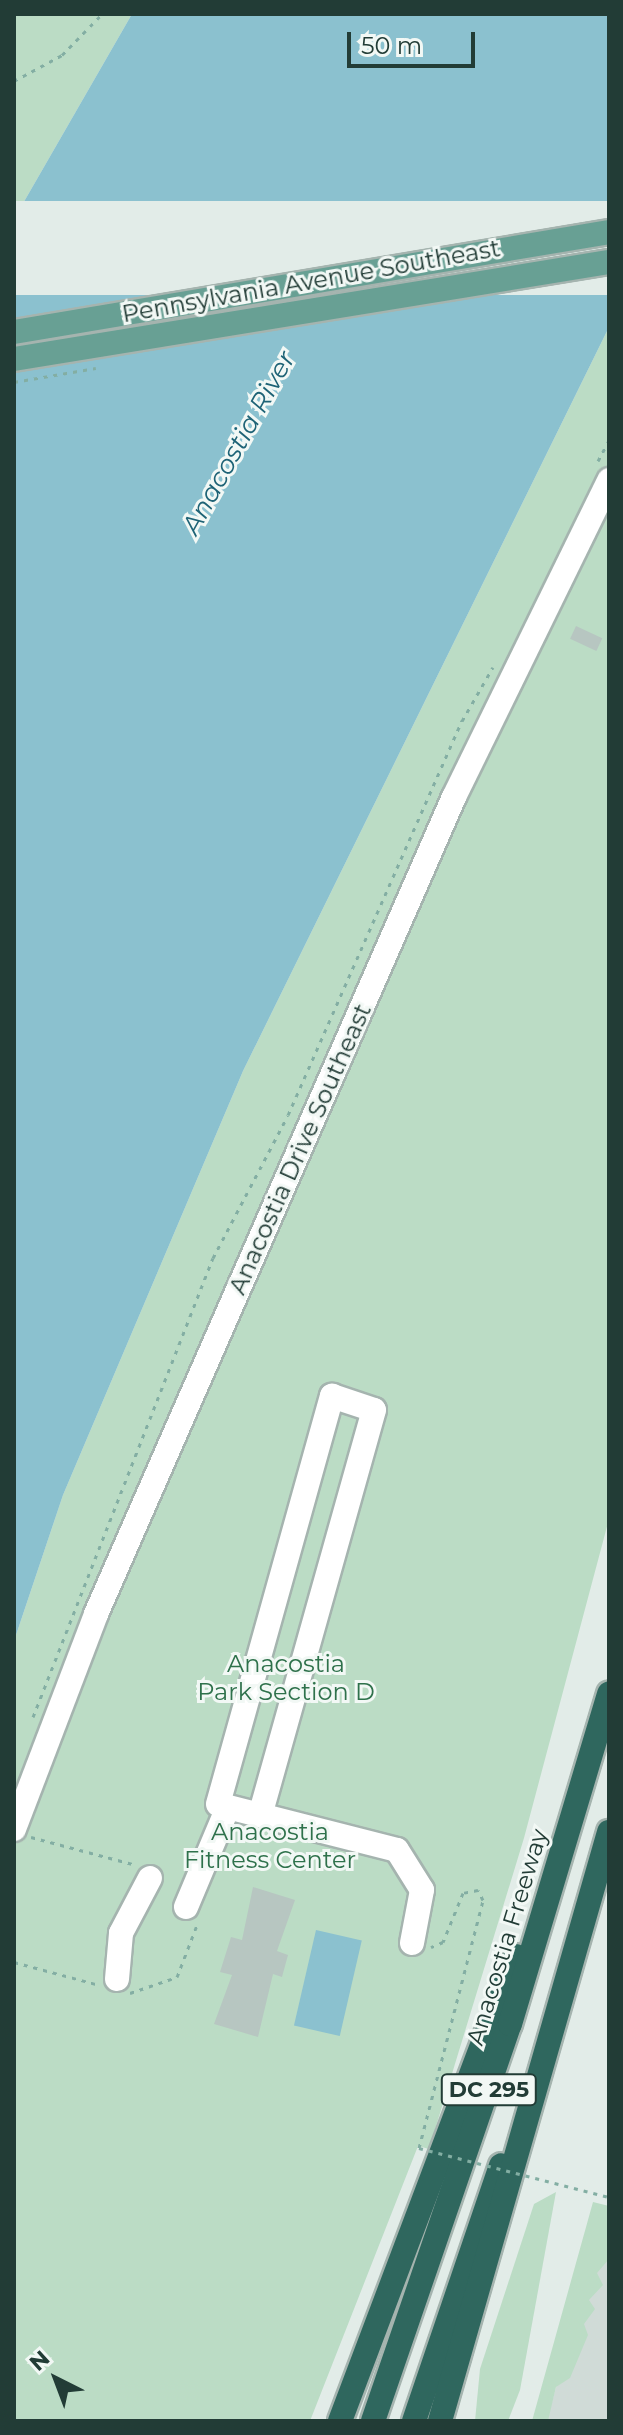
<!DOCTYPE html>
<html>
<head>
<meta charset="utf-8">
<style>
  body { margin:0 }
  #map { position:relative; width:623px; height:2435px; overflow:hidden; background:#e2ece8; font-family:Montserrat,sans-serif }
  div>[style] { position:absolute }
  .built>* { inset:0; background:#d0dbd7 }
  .green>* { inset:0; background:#bbdcc5 }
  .water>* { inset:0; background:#8bc1cf; transform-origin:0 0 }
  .pier>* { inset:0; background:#e2ece8; transform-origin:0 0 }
  .building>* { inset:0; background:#b7c6c1; transform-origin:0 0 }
  .path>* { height:3px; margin-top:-1.5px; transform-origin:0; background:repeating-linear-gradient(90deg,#83aea3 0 4px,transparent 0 10px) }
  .roads { filter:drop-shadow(2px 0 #a5b4af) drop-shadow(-2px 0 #a5b4af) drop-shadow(0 2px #a5b4af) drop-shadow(0 -2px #a5b4af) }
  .minor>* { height:24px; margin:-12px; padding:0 12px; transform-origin:12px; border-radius:12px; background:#fff }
  .major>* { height:24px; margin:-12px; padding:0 12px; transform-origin:12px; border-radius:12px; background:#68a094 }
  .highway>* { height:24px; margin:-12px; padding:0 12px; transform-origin:12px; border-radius:12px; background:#2f675e }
  .path-bridge>* { height:3px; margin-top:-1.5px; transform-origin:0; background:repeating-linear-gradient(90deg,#83aea3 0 4px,transparent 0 10px) }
  span { translate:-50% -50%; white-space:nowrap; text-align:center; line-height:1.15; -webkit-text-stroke:6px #f2f8f5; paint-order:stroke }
  .shield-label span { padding:2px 6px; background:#f2f8f5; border:2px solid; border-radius:6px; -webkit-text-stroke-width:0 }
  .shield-label { font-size:22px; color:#223c36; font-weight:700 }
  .street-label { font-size:24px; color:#223c36 }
  .park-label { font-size:24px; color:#2e714b }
  .water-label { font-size:26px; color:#1e6376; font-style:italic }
  .frame { position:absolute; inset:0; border:16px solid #223c36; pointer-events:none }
  .north { position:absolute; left:16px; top:2339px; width:80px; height:80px; -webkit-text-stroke:6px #f2f8f5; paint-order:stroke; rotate:318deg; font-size:22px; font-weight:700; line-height:32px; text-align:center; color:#223c36 }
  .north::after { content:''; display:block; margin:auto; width:28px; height:36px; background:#223c36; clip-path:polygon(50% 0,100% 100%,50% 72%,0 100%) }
  .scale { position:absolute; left:347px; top:32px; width:128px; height:36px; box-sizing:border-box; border:4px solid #223c36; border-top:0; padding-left:10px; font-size:24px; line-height:28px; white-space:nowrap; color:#223c36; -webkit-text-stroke:6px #f2f8f5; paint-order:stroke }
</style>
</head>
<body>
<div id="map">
  <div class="built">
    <i style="clip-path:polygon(609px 2209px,609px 2421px,547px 2421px,555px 2391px)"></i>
  </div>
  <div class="green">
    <i style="clip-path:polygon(14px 14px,132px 14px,14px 219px)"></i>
    <i style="clip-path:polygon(609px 327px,609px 1519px,524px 1838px,429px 2149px,418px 2146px,310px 2421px,14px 2421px,14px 1641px,63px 1495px,243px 1071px)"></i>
    <i style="clip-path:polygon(556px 2192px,520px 2390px,508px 2421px,475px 2421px,480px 2369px,534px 2204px)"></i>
    <i style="clip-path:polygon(593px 2202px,609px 2206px,609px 2259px,597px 2273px,603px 2285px,589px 2300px,595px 2309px,584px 2324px,588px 2335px,570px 2378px,556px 2387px,548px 2421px,532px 2421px)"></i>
  </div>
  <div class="water">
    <i style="clip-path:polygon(132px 14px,609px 14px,609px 327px,243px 1071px,63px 1495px,14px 1641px,14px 219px)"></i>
    <i style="left:316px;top:1930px;width:47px;height:98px;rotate:13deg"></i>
  </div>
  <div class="pier">
    <i style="left:609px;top:201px;width:94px;height:603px;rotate:90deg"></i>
  </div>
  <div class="building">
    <i style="left:576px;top:626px;width:29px;height:14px;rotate:25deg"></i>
    <i style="clip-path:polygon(253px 1887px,295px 1900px,277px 1951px,288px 1955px,282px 1977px,273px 1974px,258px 2037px,214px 2024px,232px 1975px,220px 1972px,231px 1937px,242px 1940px)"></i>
  </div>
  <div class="path">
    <i style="left:14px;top:81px;width:55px;rotate:-28.4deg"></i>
    <i style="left:62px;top:55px;width:57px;rotate:-45.7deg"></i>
    <i style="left:14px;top:382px;width:83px;rotate:-9.7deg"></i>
    <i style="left:598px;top:461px;width:24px;rotate:-62deg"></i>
    <i style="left:33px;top:1717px;width:493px;rotate:-68.6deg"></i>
    <i style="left:213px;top:1258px;width:161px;rotate:-62.3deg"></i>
    <i style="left:288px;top:1115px;width:431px;rotate:-66.2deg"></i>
    <i style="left:462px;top:721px;width:62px;rotate:-60.1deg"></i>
    <i style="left:31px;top:1837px;width:109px;rotate:14.9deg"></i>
    <i style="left:14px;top:1962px;width:88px;rotate:15.1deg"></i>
    <i style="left:130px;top:1993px;width:50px;rotate:-18.8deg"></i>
    <i style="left:177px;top:1977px;width:56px;rotate:-69deg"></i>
    <i style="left:419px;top:2148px;width:256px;rotate:-75.5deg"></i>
    <i style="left:483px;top:1900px;width:11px;rotate:-117deg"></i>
    <i style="left:478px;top:1890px;width:15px;rotate:169deg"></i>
    <i style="left:463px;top:1893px;width:53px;rotate:112.2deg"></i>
    <i style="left:443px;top:1942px;width:13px;rotate:157deg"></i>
  </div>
  <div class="roads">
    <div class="minor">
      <i style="left:228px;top:1807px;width:10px;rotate:-163deg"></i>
      <i style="left:218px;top:1804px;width:424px;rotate:-74.4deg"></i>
      <i style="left:332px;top:1396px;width:44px;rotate:18.4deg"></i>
      <i style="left:374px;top:1410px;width:421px;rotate:105.7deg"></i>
      <i style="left:14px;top:1829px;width:230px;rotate:-69.1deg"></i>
      <i style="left:96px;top:1614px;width:892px;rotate:-66.34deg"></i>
      <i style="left:454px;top:797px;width:353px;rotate:-63.9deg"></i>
      <i style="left:186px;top:1907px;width:108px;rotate:-67.2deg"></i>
      <i style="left:228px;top:1807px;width:174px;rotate:14.3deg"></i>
      <i style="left:397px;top:1850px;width:47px;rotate:58deg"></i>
      <i style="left:422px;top:1890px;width:54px;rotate:100.7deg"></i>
      <i style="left:117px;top:1979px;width:46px;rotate:-85deg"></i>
      <i style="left:121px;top:1933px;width:62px;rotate:-62.2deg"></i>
    </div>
    <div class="major">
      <i style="left:14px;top:332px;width:603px;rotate:-9.54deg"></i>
      <i style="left:14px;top:359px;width:603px;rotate:-9.26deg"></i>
    </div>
    <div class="highway">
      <i style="left:340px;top:2421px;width:497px;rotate:-69.3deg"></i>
      <i style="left:373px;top:2421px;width:420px;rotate:-71deg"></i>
      <i style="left:510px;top:2024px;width:345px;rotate:-73.3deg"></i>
      <i style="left:414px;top:2421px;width:270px;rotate:-71.2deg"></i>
      <i style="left:440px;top:2421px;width:613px;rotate:-73.99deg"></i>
    </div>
  </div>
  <div class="path-bridge">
    <i style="left:419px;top:2148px;width:196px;rotate:14.5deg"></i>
  </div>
  <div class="shield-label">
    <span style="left:489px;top:2090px">DC 295</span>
  </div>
  <div class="street-label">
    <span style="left:311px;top:281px;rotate:-10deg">Pennsylvania Avenue Southeast</span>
    <span style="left:300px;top:1149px;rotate:-66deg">Anacostia Drive Southeast</span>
    <span style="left:507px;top:1937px;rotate:-73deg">Anacostia Freeway</span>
  </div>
  <div class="park-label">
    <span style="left:286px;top:1678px">Anacostia<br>Park Section D</span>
    <span style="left:270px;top:1846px">Anacostia<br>Fitness Center</span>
  </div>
  <div class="water-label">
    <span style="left:239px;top:443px;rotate:-61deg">Anacostia River</span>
  </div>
  <div class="frame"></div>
  <div class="north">N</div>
  <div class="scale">50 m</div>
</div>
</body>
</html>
